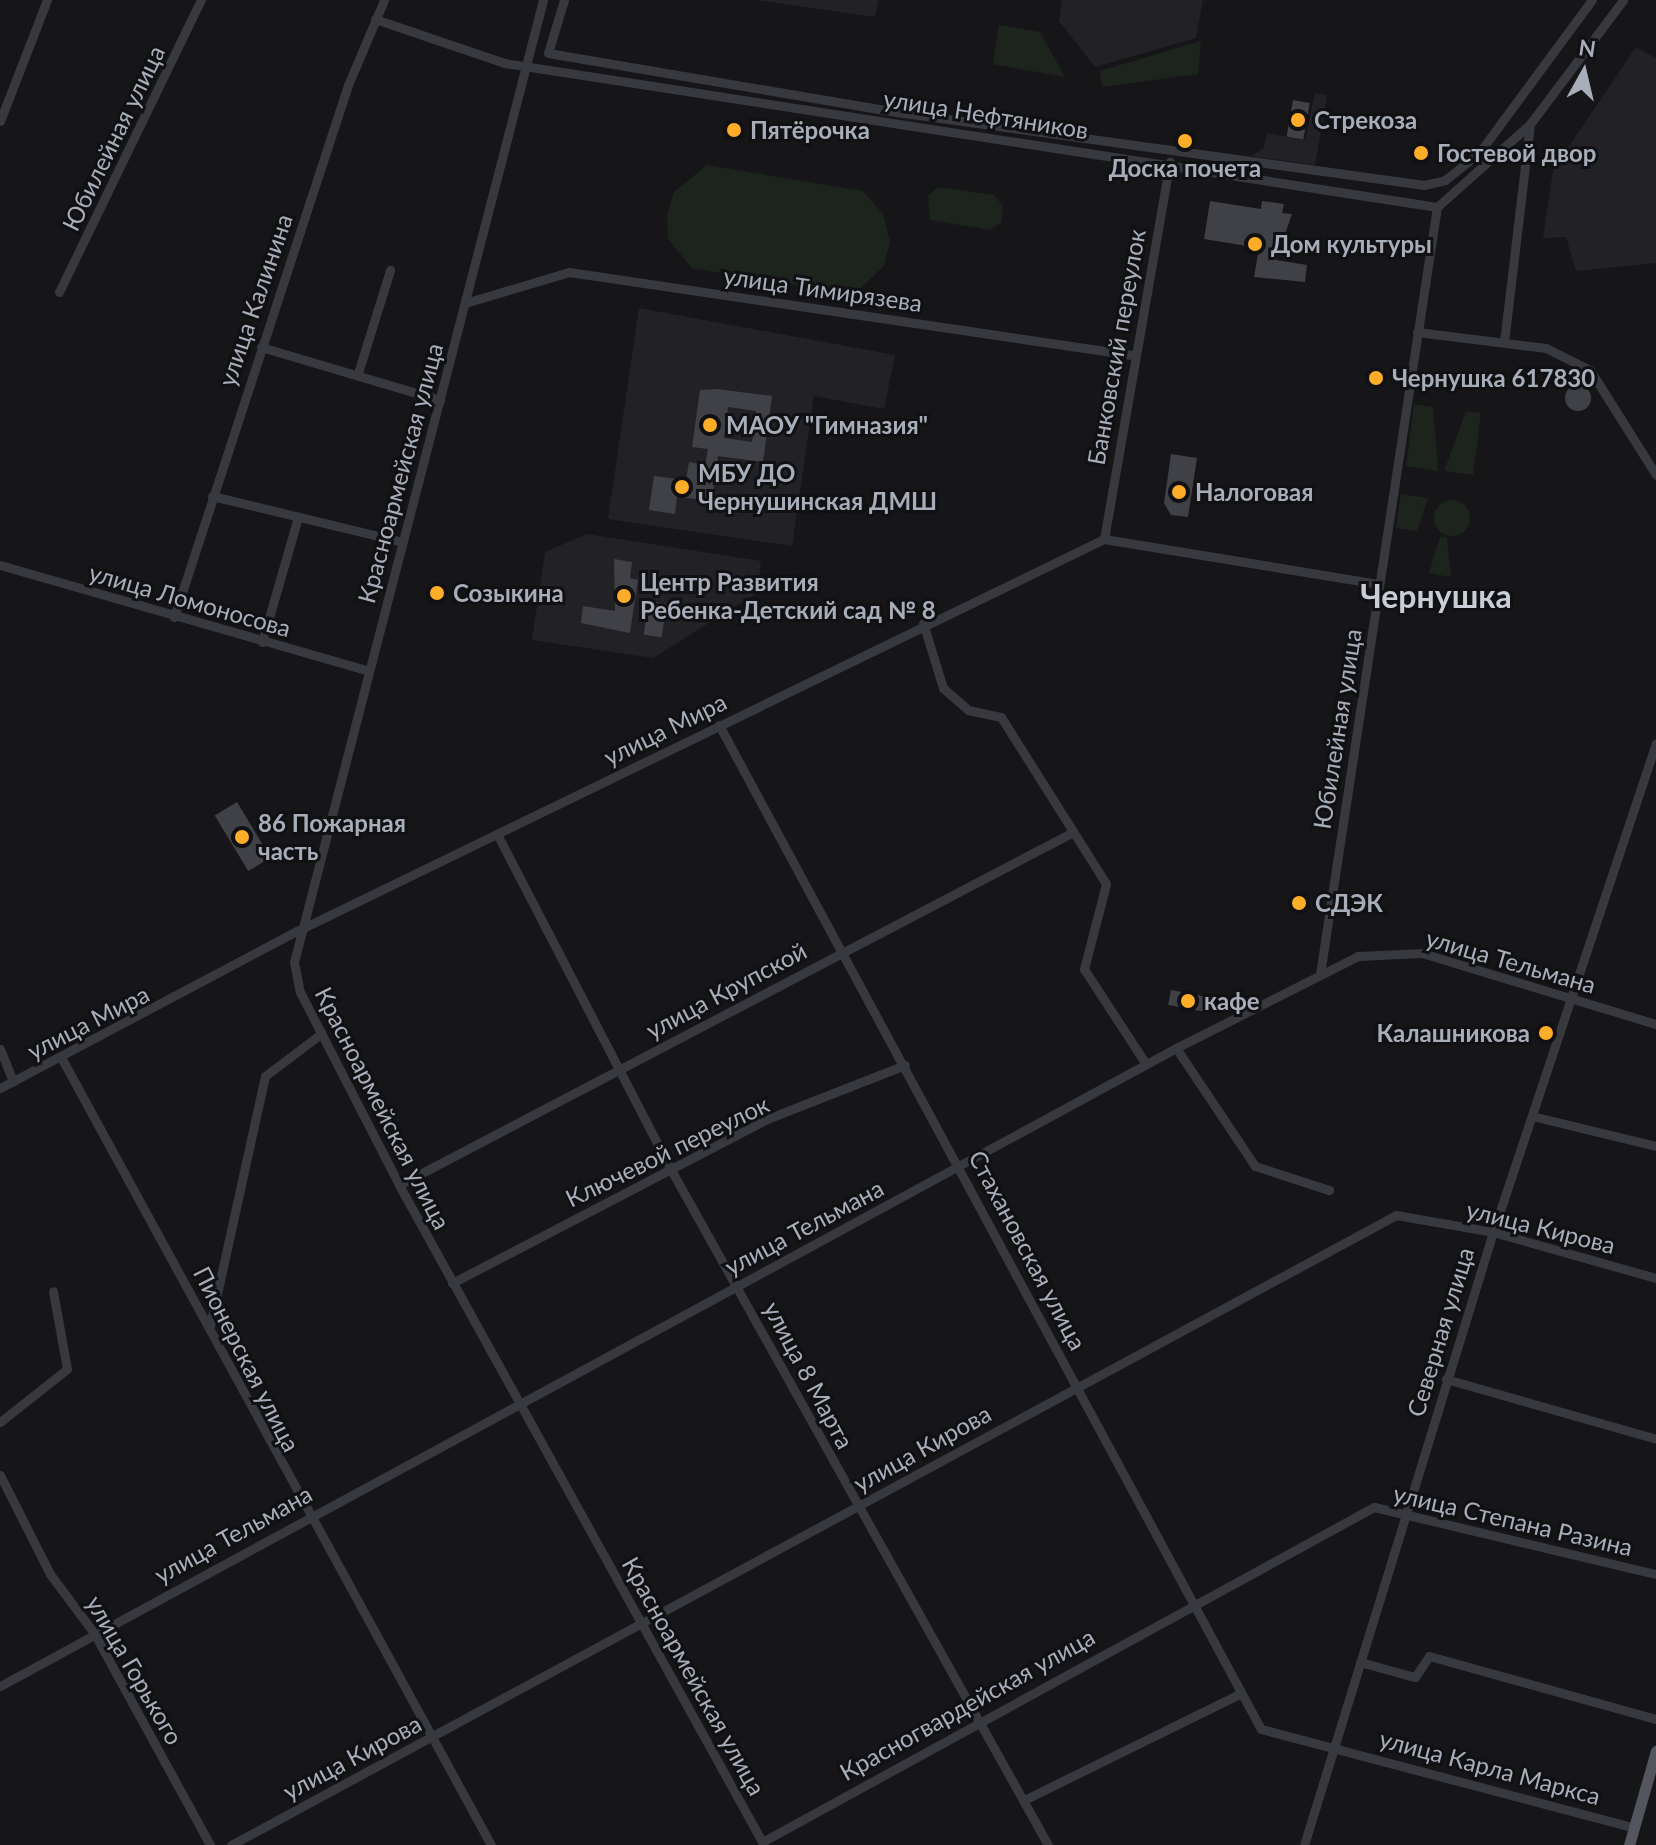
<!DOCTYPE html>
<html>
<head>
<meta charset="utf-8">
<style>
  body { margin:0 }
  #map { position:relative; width:1656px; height:1845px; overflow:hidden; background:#161619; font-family:Lato,sans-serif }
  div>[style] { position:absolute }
  .built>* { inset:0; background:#222226 }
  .green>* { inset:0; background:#1c241d }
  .round { border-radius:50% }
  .building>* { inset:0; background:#404146; transform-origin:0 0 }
  .minor>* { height:9px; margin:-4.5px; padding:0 4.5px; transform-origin:4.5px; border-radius:4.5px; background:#37393e }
  .major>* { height:11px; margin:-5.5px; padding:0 5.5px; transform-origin:5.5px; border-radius:5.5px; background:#53565d }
  .dots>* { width:22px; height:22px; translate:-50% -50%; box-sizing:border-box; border:4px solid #111114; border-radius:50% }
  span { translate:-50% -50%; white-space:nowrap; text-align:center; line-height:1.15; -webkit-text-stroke:6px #111114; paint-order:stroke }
  .street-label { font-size:24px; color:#a8aeb9 }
  .poi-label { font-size:24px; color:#a8aeb9; font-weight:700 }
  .left { translate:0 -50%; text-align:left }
  .right { translate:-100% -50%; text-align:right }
  .district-label { font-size:32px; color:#c9cdd5; font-weight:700 }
  .north { position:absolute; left:1544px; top:32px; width:80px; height:80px; -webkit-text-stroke:6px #111114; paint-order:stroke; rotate:8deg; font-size:22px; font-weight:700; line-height:32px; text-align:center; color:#a8aeb9 }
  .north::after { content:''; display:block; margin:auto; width:28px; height:36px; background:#a8aeb9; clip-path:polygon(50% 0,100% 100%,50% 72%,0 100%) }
</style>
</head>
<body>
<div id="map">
  <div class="built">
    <i style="clip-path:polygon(756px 0,878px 0,875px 17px)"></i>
    <i style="clip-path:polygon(1062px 0,1203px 0,1196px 38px,1095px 67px,1059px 21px)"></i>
    <i style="clip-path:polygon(1636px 47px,1656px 58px,1656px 263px,1576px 271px,1566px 237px,1543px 238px,1553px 170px)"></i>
    <i style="clip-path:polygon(1315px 93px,1327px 95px,1315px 165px,1251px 156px,1264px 148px,1267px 133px,1305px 140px)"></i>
    <i style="clip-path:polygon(639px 308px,895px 355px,884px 409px,814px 396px,792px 546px,608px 519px)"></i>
    <i style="clip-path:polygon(587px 534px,761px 561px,757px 593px,653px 658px,532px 640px,545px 552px)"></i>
  </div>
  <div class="green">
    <i style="clip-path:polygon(999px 25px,1040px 32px,1065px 77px,993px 64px)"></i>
    <i style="clip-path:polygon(1201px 41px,1198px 74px,1102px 87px,1100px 71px)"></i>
    <i style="clip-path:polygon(707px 165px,863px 191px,883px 214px,890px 242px,884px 266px,854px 294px,692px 268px,668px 239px,667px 214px,674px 192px)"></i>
    <i style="clip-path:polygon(938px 187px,994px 195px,1003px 206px,1001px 223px,989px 230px,930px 220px,928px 196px)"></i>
    <i style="clip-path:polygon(1414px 404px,1433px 407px,1438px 471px,1406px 466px)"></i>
    <i style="clip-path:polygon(1466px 411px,1481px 413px,1473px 475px,1444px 471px)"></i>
    <i style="clip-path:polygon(1401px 494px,1428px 498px,1417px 531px,1396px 528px)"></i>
    <i class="round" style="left:1434px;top:500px;width:36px;height:36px"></i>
    <i style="clip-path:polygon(1440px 537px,1447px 538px,1451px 577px,1429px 573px)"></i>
  </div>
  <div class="building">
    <i style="left:1293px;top:100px;width:17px;height:37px;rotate:10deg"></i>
    <i style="clip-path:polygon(1210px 201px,1261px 209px,1262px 201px,1284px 204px,1282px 213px,1292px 214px,1276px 260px,1307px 265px,1305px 282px,1254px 277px,1259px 248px,1204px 239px)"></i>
    <i class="round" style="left:1565px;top:385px;width:26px;height:26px"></i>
    <i style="clip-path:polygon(evenodd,716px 389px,772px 396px,763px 462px,718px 456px,712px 501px,677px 497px,675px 514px,649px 510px,654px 476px,686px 480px,689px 462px,705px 465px,708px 449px,692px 447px,700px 390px,716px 389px,728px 407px,756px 411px,752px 442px,724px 438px,728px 407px)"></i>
    <i style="clip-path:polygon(1171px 454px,1197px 458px,1188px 517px,1171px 515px,1164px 503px)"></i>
    <i style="clip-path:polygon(614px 559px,632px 562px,630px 578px,638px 580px,630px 633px,581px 623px,583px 606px,615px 611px)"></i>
    <i style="left:649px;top:601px;width:18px;height:34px;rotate:9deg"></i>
    <i style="left:237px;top:802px;width:65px;height:26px;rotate:59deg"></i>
    <i style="left:1171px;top:990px;width:38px;height:15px;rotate:11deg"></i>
  </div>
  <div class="minor">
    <i style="left:543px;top:0;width:994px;rotate:104.51deg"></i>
    <i style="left:294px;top:962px;width:31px;rotate:79deg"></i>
    <i style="left:300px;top:992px;width:217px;rotate:62.8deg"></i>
    <i style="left:399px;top:1185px;width:754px;rotate:61.06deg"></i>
    <i style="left:564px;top:0;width:55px;rotate:106.8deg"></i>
    <i style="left:548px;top:53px;width:361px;rotate:9.6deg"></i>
    <i style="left:904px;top:113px;width:525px;rotate:7.88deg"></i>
    <i style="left:1424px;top:185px;width:22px;rotate:-13deg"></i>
    <i style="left:1445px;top:180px;width:43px;rotate:-38.5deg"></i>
    <i style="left:1479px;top:153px;width:190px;rotate:-53.6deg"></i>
    <i style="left:375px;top:19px;width:136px;rotate:18.8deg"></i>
    <i style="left:504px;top:63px;width:944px;rotate:8.77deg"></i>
    <i style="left:0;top:121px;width:130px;rotate:-68.8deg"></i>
    <i style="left:1437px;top:207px;width:125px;rotate:-41.7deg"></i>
    <i style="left:1530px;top:124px;width:155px;rotate:-53.1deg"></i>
    <i style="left:59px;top:292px;width:325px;rotate:-64.1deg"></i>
    <i style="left:465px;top:303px;width:109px;rotate:-16.6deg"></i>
    <i style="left:569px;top:272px;width:569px;rotate:8.39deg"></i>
    <i style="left:1417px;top:332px;width:130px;rotate:7.1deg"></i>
    <i style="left:1546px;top:348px;width:49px;rotate:26.6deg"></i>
    <i style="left:1590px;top:370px;width:124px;rotate:57.8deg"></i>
    <i style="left:1504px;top:342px;width:220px;rotate:-83.2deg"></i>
    <i style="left:261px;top:347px;width:187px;rotate:16.5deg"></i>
    <i style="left:358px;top:373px;width:108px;rotate:-72.7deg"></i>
    <i style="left:212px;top:496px;width:196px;rotate:13.5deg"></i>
    <i style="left:1104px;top:539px;width:383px;rotate:-80.1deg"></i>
    <i style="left:0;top:565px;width:384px;rotate:16deg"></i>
    <i style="left:174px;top:617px;width:560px;rotate:-71.89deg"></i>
    <i style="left:348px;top:85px;width:92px;rotate:-67deg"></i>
    <i style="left:923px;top:623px;width:68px;rotate:72.9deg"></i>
    <i style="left:943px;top:688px;width:33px;rotate:41deg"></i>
    <i style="left:968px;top:710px;width:34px;rotate:12deg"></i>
    <i style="left:1001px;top:717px;width:197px;rotate:57.8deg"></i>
    <i style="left:1106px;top:884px;width:88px;rotate:104.5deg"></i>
    <i style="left:1084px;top:969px;width:113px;rotate:56.9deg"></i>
    <i style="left:262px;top:642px;width:130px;rotate:-73.9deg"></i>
    <i style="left:719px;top:725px;width:1141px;rotate:61.64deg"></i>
    <i style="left:1261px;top:1729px;width:387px;rotate:14.8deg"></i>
    <i style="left:497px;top:834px;width:376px;rotate:62.6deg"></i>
    <i style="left:670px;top:1168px;width:775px;rotate:60.82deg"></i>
    <i style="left:1320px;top:974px;width:776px;rotate:-81.33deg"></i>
    <i style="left:1176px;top:1048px;width:142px;rotate:56.2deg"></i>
    <i style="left:1255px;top:1166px;width:78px;rotate:18deg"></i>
    <i style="left:0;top:1049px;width:35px;rotate:68deg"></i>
    <i style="left:62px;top:1059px;width:895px;rotate:61.37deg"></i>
    <i style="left:0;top:1088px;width:336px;rotate:-27.9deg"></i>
    <i style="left:297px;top:931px;width:897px;rotate:-25.91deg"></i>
    <i style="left:1104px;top:539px;width:279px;rotate:9.3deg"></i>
    <i style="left:1532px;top:1116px;width:128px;rotate:13.6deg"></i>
    <i style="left:399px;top:1185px;width:761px;rotate:-27.64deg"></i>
    <i style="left:452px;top:1283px;width:355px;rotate:-27.5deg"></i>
    <i style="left:767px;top:1119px;width:148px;rotate:-21.4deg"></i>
    <i style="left:210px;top:1326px;width:256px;rotate:-77.6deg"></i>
    <i style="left:265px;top:1076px;width:71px;rotate:-37deg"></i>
    <i style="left:1446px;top:1379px;width:218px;rotate:15.9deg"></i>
    <i style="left:0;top:1422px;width:85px;rotate:-38.3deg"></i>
    <i style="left:67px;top:1369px;width:79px;rotate:-100.2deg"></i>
    <i style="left:0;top:1475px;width:111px;rotate:63.2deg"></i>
    <i style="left:50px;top:1574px;width:74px;rotate:53.3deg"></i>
    <i style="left:94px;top:1633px;width:242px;rotate:61.3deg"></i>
    <i style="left:1360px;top:1662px;width:57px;rotate:15.3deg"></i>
    <i style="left:1415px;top:1677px;width:25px;rotate:-56deg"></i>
    <i style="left:1429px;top:1656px;width:236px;rotate:15.5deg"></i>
    <i style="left:0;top:1686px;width:1338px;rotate:-28.48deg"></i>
    <i style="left:1176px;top:1048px;width:204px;rotate:-26.8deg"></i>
    <i style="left:1358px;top:956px;width:64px;rotate:-2.7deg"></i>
    <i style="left:1422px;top:953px;width:245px;rotate:16.9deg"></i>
    <i style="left:1024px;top:1800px;width:242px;rotate:-26.2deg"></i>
    <i style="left:762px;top:1842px;width:698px;rotate:-28.7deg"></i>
    <i style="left:1374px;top:1507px;width:290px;rotate:13.4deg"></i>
    <i style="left:231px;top:1845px;width:1324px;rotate:-28.4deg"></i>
    <i style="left:1396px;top:1215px;width:98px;rotate:9.9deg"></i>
    <i style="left:1493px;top:1232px;width:169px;rotate:15.8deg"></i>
    <i style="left:1304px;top:1845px;width:641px;rotate:-72.86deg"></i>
    <i style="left:1493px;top:1232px;width:515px;rotate:-71.57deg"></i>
  </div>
  <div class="major">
    <i style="left:1629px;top:1845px;width:98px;rotate:-74deg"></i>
  </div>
  <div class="dots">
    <i style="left:1298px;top:120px;background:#fead29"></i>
    <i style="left:734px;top:130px;background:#fead29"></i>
    <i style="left:1185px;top:141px;background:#fead29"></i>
    <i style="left:1421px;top:153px;background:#fead29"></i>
    <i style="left:1255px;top:244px;background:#fead29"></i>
    <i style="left:1376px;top:378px;background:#fead29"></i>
    <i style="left:710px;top:425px;background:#fead29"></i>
    <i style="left:682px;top:487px;background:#fead29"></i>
    <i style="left:1179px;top:492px;background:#fead29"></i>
    <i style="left:437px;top:593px;background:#fead29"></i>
    <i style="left:624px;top:596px;background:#fead29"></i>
    <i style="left:242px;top:837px;background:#fead29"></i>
    <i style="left:1299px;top:903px;background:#fead29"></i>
    <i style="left:1188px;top:1001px;background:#fead29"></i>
    <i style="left:1546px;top:1033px;background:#fead29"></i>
  </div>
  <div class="street-label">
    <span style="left:986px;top:114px;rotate:9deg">улица Нефтяников</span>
    <span style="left:113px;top:138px;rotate:-64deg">Юбилейная улица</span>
    <span style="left:823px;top:289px;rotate:8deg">улица Тимирязева</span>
    <span style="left:255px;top:300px;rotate:-71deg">улица Калинина</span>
    <span style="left:1116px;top:347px;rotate:-80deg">Банковский переулок</span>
    <span style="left:400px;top:473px;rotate:-75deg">Красноармейская улица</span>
    <span style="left:190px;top:600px;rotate:16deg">улица Ломоносова</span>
    <span style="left:665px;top:729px;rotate:-26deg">улица Мира</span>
    <span style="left:1337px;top:729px;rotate:-81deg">Юбилейная улица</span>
    <span style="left:1511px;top:961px;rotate:16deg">улица Тельмана</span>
    <span style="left:726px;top:990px;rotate:-28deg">улица Крупской</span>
    <span style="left:88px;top:1022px;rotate:-27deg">улица Мира</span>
    <span style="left:383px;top:1108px;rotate:63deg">Красноармейская улица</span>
    <span style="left:667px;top:1151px;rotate:-26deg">Ключевой переулок</span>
    <span style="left:804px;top:1227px;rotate:-28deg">улица Тельмана</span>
    <span style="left:1541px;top:1227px;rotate:14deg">улица Кирова</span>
    <span style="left:1028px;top:1250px;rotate:62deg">Стахановская улица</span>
    <span style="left:1440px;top:1332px;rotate:-73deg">Северная улица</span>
    <span style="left:247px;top:1359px;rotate:63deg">Пионерская улица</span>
    <span style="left:809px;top:1375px;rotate:62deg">улица 8 Марта</span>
    <span style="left:922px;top:1448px;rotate:-29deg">улица Кирова</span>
    <span style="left:1513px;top:1520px;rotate:13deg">улица Степана Разина</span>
    <span style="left:233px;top:1534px;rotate:-29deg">улица Тельмана</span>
    <span style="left:135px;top:1670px;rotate:60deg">улица Горького</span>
    <span style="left:694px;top:1676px;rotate:61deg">Красноармейская улица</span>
    <span style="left:967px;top:1704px;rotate:-29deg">Красногвардейская улица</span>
    <span style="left:352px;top:1757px;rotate:-28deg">улица Кирова</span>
    <span style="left:1490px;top:1767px;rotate:15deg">улица Карла Маркса</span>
  </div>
  <div class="poi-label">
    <span class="left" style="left:1314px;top:120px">Стрекоза</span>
    <span class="left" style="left:750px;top:130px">Пятёрочка</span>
    <span class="left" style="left:1437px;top:153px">Гостевой двор</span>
    <span style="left:1185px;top:168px">Доска почета</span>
    <span class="left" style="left:1271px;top:244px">Дом культуры</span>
    <span class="left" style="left:1392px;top:378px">Чернушка 617830</span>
    <span class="left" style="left:726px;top:425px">МАОУ "Гимназия"</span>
    <span class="left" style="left:698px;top:487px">МБУ ДО<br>Чернушинская ДМШ</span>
    <span class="left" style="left:1195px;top:492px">Налоговая</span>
    <span class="left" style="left:640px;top:596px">Центр Развития<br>Ребенка-Детский сад № 8</span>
    <span class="left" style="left:453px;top:593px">Созыкина</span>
    <span class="left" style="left:258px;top:837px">86 Пожарная<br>часть</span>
    <span class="left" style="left:1315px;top:903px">СДЭК</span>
    <span class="left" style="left:1204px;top:1001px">кафе</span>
    <span class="right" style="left:1530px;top:1033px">Калашникова</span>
  </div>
  <div class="district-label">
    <span style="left:1436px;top:596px">Чернушка</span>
  </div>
  <div class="north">N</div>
</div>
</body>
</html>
